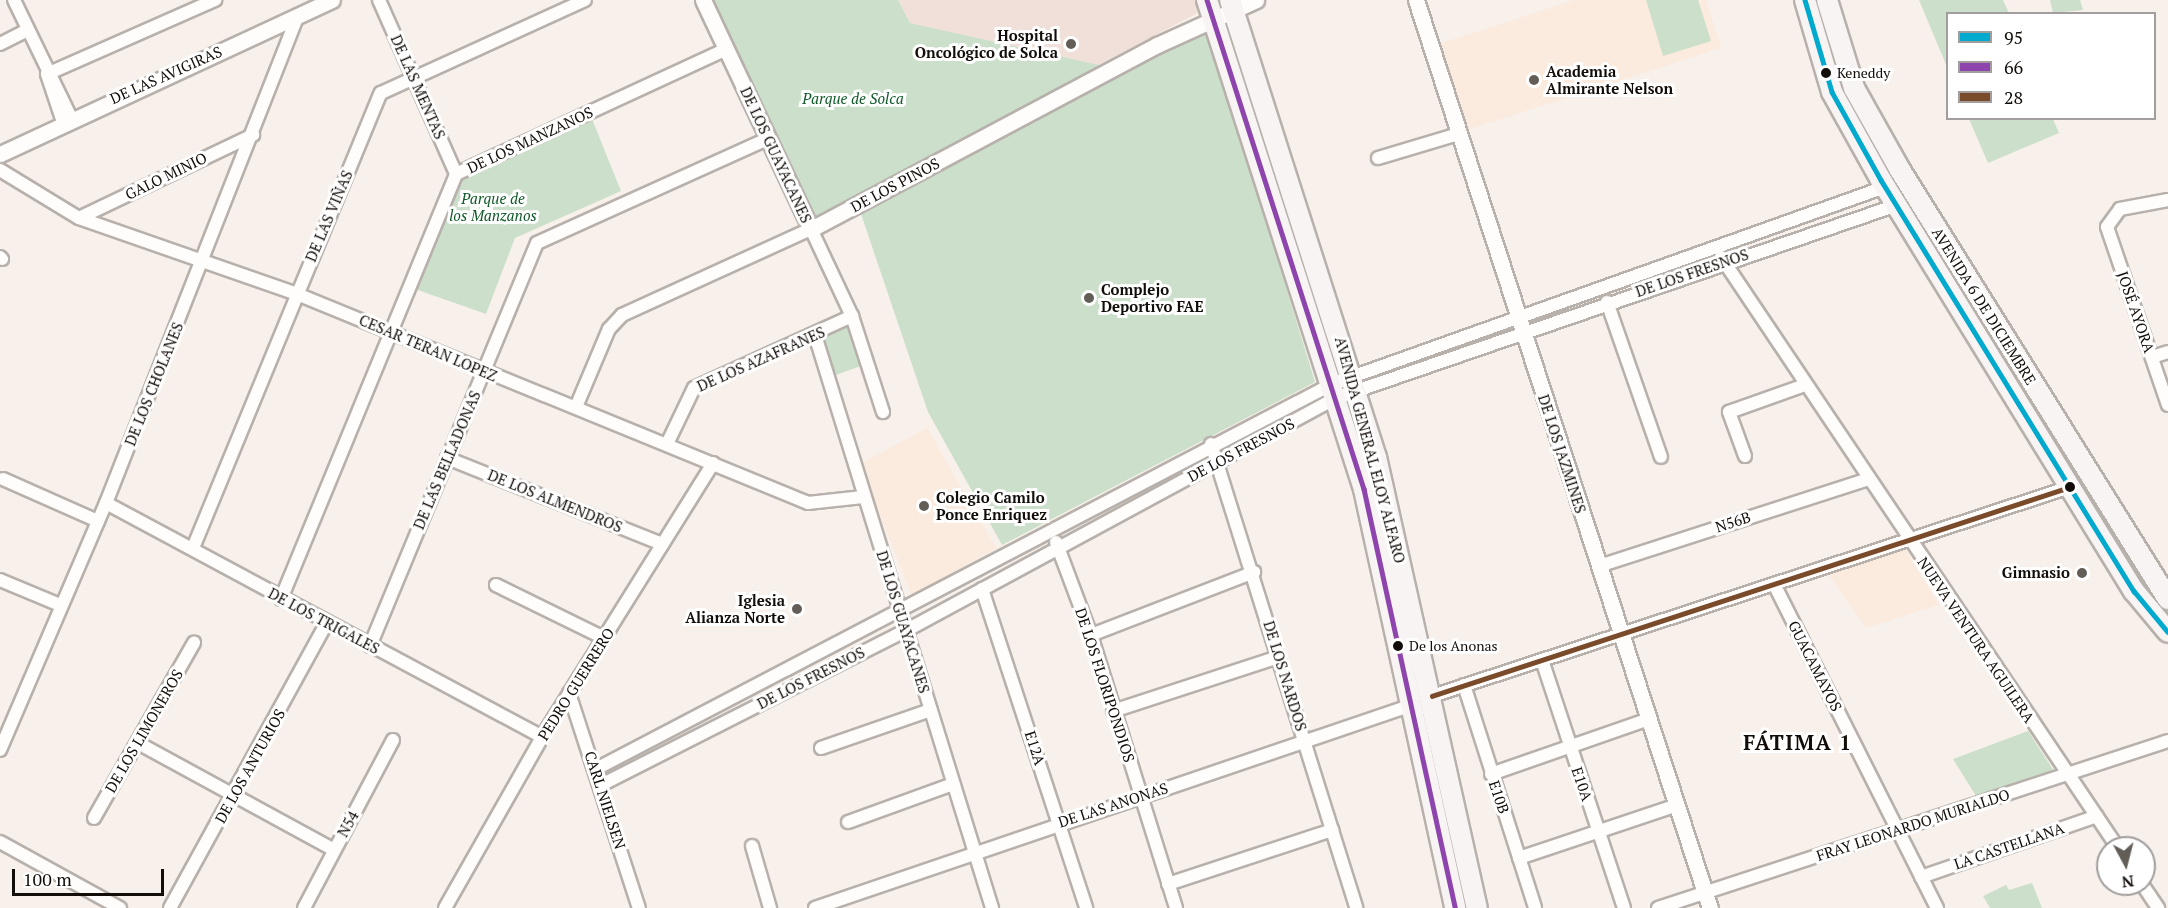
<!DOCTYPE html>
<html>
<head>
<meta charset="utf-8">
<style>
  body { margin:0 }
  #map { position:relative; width:2168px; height:908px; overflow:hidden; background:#f8f1eb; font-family:"PT Serif",serif }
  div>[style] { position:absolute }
  .built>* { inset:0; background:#fbeade }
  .medical>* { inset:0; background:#f1e0da }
  .green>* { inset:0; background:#ccdfca; transform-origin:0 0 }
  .roads { filter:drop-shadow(2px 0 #b7b0ab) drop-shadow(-2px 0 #b7b0ab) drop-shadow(0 2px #b7b0ab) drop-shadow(0 -2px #b7b0ab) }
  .minor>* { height:12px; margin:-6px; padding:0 6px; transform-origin:6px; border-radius:6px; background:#fefdfc }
  .tertiary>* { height:15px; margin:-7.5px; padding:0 7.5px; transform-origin:7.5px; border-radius:7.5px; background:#fefdfc }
  .primary>* { height:20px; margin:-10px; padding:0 10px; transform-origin:10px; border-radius:10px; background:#f9f4f4 }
  .bus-1>* { height:4.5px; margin:-2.25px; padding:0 2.25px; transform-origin:2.25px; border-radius:2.25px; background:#00a9ce }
  .bus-2>* { height:4.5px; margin:-2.25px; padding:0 2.25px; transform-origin:2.25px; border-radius:2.25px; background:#8e44ad }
  .bus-3>* { height:4.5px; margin:-2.25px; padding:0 2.25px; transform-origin:2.25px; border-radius:2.25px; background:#7a4b2a }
  .dots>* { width:16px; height:16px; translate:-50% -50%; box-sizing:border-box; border:3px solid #fff; border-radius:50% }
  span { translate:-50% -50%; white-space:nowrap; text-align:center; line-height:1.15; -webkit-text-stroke:6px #fff; paint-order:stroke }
  .bus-label { font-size:14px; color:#130d09 }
  .left { translate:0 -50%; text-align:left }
  .poi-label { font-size:15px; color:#130d09; font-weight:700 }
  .right { translate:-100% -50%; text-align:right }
  .street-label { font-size:15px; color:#130d09 }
  .park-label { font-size:15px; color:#0f5a28; font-style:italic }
  .district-label { font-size:21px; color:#130d09; font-weight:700; letter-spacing:1.5px }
  .legend { position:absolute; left:1946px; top:12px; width:210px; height:108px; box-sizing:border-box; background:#fff; border:2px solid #a19e9d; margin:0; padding:8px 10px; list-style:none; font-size:18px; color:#130d09 }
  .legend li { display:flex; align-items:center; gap:12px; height:30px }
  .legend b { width:30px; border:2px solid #a19e9d }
  .north { position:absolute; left:2096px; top:836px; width:60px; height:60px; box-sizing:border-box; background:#fff; border:2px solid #a19e9d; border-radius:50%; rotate:173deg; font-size:16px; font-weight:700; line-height:24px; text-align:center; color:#130d09 }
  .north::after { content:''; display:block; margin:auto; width:21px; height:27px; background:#635d58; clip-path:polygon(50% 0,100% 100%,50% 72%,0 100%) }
  .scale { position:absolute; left:12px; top:869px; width:152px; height:27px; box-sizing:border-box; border:3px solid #130d09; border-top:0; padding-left:8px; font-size:18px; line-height:21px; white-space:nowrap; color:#130d09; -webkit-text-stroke:4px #fff; paint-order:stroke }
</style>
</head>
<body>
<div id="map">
  <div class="built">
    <i style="clip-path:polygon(1574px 0,1706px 0,1721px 48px,1464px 131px,1436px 45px)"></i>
    <i style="clip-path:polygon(927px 428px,996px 548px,912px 596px,860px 464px)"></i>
    <i style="clip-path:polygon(1903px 545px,1939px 605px,1866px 628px,1826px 571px)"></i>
  </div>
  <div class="medical">
    <i style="clip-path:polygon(898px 0,1200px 0,1201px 3px,1196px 14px,1098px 65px,910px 23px)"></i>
  </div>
  <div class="green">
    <i style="clip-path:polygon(701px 0,898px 0,910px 23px,1113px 68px,811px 229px)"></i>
    <i style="clip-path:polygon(1646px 0,1698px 0,1711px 41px,1663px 56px)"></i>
    <i style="clip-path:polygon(1919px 0,2003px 0,2009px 13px,1948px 14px,1947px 67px)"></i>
    <i style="clip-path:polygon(2050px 0,2080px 0,2083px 10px,2053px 13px)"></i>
    <i style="clip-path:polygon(1207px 29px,1315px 382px,1002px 545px,928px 412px,861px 214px)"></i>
    <i style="clip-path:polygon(592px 119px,621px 191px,515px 238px,486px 314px,415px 289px,463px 177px)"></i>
    <i style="clip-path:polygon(1969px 119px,2053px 119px,2059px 133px,1988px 163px)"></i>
    <i style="left:848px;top:327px;width:41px;height:30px;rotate:70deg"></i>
    <i style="clip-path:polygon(2028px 731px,2054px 771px,1976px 796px,1953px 759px)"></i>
    <i style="clip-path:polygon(2032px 883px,2042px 908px,1990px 908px,1983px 896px,2006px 885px,2009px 890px)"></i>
  </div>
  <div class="roads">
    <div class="minor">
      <i style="left:14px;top:0;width:131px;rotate:64.2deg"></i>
      <i style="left:379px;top:0;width:190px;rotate:66.1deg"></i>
      <i style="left:0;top:44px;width:28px;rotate:-27deg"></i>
      <i style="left:47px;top:74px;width:184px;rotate:-23.8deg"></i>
      <i style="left:47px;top:74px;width:51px;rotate:71.6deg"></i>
      <i style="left:1378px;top:158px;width:84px;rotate:-16.7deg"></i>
      <i style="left:0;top:170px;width:92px;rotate:31.3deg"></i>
      <i style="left:79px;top:218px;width:231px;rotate:19.2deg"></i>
      <i style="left:297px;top:294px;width:552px;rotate:22.24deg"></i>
      <i style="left:808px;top:503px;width:55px;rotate:-6.2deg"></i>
      <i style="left:2168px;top:200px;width:49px;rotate:169.4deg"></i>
      <i style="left:2120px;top:209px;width:22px;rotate:126deg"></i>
      <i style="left:2107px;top:227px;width:188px;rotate:71.1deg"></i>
      <i style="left:79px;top:218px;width:193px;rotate:-25.5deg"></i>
      <i style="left:0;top:257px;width:3px;rotate:45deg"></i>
      <i style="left:1721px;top:257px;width:712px;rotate:56.11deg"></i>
      <i style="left:1607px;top:302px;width:164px;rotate:70.8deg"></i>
      <i style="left:815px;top:335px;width:600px;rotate:72.83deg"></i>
      <i style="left:2152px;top:357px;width:17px;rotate:-17deg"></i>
      <i style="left:576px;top:407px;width:85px;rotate:-67.1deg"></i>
      <i style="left:609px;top:329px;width:19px;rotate:-47deg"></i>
      <i style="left:622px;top:315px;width:208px;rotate:-24.5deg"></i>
      <i style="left:811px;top:229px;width:96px;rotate:64.8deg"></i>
      <i style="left:852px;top:316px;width:101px;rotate:72.1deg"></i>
      <i style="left:667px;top:444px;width:62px;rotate:-64.3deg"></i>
      <i style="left:694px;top:388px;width:174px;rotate:-24.5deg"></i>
      <i style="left:1211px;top:444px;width:486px;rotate:72.6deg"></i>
      <i style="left:1745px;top:456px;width:47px;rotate:-110deg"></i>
      <i style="left:1729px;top:412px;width:81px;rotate:-19.6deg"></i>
      <i style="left:447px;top:458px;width:232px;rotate:21.8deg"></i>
      <i style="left:3px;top:479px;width:104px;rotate:23.9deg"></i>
      <i style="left:106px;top:503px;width:495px;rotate:28.2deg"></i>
      <i style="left:1056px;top:542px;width:99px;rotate:69.4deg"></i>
      <i style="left:1091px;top:635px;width:286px;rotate:72.7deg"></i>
      <i style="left:193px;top:548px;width:492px;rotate:-67.6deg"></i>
      <i style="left:381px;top:93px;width:224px;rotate:-24.5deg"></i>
      <i style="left:1599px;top:566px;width:283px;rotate:-17.9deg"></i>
      <i style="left:0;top:580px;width:65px;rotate:22.6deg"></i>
      <i style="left:1774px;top:584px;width:363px;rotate:63.3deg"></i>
      <i style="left:496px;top:585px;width:120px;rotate:26.1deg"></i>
      <i style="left:982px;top:589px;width:336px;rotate:71.9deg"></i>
      <i style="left:281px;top:599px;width:460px;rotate:-67.6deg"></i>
      <i style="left:456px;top:174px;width:298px;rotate:-24.8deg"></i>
      <i style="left:1091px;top:635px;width:175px;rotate:-21.1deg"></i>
      <i style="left:370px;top:646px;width:436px;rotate:-67.5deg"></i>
      <i style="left:537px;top:243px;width:252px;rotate:-24.3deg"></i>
      <i style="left:1542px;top:660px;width:261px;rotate:71.7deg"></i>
      <i style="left:1464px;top:685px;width:234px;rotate:72.3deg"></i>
      <i style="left:569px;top:693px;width:226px;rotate:72deg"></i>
      <i style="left:1432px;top:696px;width:671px;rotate:-18.14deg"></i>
      <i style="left:1113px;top:711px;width:174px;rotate:-18.1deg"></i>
      <i style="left:138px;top:743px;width:223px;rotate:28.6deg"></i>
      <i style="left:821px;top:748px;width:116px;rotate:-19.1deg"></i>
      <i style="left:0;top:750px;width:269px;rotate:-66.8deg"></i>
      <i style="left:106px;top:503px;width:524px;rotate:-68.52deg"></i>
      <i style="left:596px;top:769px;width:831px;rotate:-27.61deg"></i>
      <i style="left:1332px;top:384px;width:587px;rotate:-19.61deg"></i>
      <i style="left:1491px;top:774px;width:167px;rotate:-19.2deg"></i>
      <i style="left:601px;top:785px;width:343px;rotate:-26.9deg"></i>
      <i style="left:907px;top:630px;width:488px;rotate:-28.4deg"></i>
      <i style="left:1336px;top:398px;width:593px;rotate:-18.98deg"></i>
      <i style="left:94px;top:818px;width:202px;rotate:-60.3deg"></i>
      <i style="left:848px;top:822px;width:112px;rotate:-19.9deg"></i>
      <i style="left:0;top:842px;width:137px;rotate:28.8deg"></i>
      <i style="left:752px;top:846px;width:65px;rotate:73.8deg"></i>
      <i style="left:1519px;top:858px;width:167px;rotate:-18.5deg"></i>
      <i style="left:1921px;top:877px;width:186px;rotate:-19.1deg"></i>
      <i style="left:1168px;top:884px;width:173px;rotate:-18.2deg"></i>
      <i style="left:2142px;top:884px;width:29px;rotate:56deg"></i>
      <i style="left:170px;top:908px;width:325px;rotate:-61.2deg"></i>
      <i style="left:304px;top:908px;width:190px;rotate:-62.1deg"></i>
      <i style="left:445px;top:908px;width:197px;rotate:-60.4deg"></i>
      <i style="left:542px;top:737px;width:323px;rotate:-58deg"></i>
      <i style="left:815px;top:908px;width:631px;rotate:-18.78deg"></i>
      <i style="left:1658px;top:908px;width:537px;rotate:-18.13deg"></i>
    </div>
    <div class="tertiary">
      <i style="left:703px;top:0;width:253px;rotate:64.8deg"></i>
      <i style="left:811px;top:229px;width:392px;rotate:-28deg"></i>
      <i style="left:1157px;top:45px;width:109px;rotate:-24.4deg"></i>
      <i style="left:1416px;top:0;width:954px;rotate:72.06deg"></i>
      <i style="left:0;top:154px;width:366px;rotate:-24.9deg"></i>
    </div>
    <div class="primary">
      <i style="left:1207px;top:0;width:514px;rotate:72.2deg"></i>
      <i style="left:1364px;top:489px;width:429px;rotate:77.7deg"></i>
      <i style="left:1230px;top:0;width:480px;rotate:72.3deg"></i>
      <i style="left:1376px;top:457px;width:462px;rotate:77.4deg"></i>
      <i style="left:1805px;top:0;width:96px;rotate:73.6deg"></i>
      <i style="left:1832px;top:92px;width:101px;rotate:60.9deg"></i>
      <i style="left:1881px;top:180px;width:483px;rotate:58.4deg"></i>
      <i style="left:2134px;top:591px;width:53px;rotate:50.3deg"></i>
      <i style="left:1827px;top:0;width:92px;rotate:72.9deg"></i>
      <i style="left:1854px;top:88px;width:94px;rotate:60.7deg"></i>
      <i style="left:1900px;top:170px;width:506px;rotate:58.01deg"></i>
    </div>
  </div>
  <div class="bus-1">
    <i style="left:1805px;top:0;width:96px;rotate:73.6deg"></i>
    <i style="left:1832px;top:92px;width:101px;rotate:60.9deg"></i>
    <i style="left:1881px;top:180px;width:483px;rotate:58.4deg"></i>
    <i style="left:2134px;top:591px;width:53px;rotate:50.3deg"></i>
  </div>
  <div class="bus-2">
    <i style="left:1207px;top:0;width:514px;rotate:72.2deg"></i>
    <i style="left:1364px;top:489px;width:429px;rotate:77.7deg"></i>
  </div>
  <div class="bus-3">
    <i style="left:1432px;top:696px;width:671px;rotate:-18.14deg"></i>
  </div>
  <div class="dots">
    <i style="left:1071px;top:44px;background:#635d58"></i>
    <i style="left:1826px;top:73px;background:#130d09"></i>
    <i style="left:1534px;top:80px;background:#635d58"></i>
    <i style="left:1089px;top:298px;background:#635d58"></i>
    <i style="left:2070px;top:487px;background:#130d09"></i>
    <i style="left:924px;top:506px;background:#635d58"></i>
    <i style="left:2082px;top:573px;background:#635d58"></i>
    <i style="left:797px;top:609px;background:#635d58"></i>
    <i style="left:1398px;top:646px;background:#130d09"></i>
  </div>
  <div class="bus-label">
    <span class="left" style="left:1837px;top:73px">Keneddy</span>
    <span class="left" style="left:1409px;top:646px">De los Anonas</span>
  </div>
  <div class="poi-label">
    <span class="right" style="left:1058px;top:44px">Hospital<br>Oncológico de Solca</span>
    <span class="left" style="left:1546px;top:80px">Academia<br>Almirante Nelson</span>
    <span class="left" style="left:1101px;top:298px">Complejo<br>Deportivo FAE</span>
    <span class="left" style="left:936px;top:506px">Colegio Camilo<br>Ponce Enriquez</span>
    <span class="right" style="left:2070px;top:573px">Gimnasio</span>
    <span class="right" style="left:785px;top:609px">Iglesia<br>Alianza Norte</span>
  </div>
  <div class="street-label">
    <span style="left:166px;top:75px;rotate:-24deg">DE LAS AVIGIRAS</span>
    <span style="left:418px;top:87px;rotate:66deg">DE LAS MENTAS</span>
    <span style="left:530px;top:140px;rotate:-25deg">DE LOS MANZANOS</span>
    <span style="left:776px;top:155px;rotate:65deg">DE LOS GUAYACANES</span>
    <span style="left:166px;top:176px;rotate:-26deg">GALO MINIO</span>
    <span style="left:895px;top:185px;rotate:-28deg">DE LOS PINOS</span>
    <span style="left:329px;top:216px;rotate:-67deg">DE LAS VIÑAS</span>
    <span style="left:1692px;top:273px;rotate:-19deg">DE LOS FRESNOS</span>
    <span style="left:1984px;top:306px;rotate:58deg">AVENIDA 6 DE DICIEMBRE</span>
    <span style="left:2136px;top:312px;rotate:71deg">JOSÉ AYORA</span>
    <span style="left:428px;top:348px;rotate:23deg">CESAR TERAN LOPEZ</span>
    <span style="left:761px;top:359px;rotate:-24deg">DE LOS AZAFRANES</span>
    <span style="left:154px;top:384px;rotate:-68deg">DE LOS CHOLANES</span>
    <span style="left:1241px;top:450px;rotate:-28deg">DE LOS FRESNOS</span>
    <span style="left:1370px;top:450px;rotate:75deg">AVENIDA GENERAL ELOY ALFARO</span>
    <span style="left:1562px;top:454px;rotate:72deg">DE LOS JAZMINES</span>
    <span style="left:447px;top:460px;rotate:-67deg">DE LAS BELLADONAS</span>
    <span style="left:555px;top:501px;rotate:22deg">DE LOS ALMENDROS</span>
    <span style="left:1733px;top:522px;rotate:-18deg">N56B</span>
    <span style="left:324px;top:621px;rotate:28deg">DE LOS TRIGALES</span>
    <span style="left:903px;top:622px;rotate:73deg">DE LOS GUAYACANES</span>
    <span style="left:1976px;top:640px;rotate:56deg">NUEVA VENTURA AGUILERA</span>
    <span style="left:1815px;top:666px;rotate:63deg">GUACAMAYOS</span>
    <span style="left:1285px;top:676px;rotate:73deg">DE LOS NARDOS</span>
    <span style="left:811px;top:678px;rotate:-27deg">DE LOS FRESNOS</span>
    <span style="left:576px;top:684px;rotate:-58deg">PEDRO GUERRERO</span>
    <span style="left:1105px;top:685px;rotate:72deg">DE LOS FLORIPONDIOS</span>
    <span style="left:144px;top:731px;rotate:-60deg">DE LOS LIMONEROS</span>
    <span style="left:1035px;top:748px;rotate:72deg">E12A</span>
    <span style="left:250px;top:766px;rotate:-61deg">DE LOS ANTURIOS</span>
    <span style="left:1582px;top:784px;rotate:71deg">E10A</span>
    <span style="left:1499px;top:797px;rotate:71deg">E10B</span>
    <span style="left:605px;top:800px;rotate:72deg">CARL NIELSEN</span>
    <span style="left:1113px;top:805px;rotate:-18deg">DE LAS ANONAS</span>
    <span style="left:348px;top:824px;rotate:-61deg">N54</span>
    <span style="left:1913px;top:825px;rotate:-18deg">FRAY LEONARDO MURIALDO</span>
    <span style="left:2009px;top:846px;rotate:-19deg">LA CASTELLANA</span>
  </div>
  <div class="park-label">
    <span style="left:853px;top:99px">Parque de Solca</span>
    <span style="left:493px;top:207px">Parque de<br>los Manzanos</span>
  </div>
  <div class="district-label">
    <span style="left:1798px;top:742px">FÁTIMA 1</span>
  </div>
  <ul class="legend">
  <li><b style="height:8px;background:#00a9ce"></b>95</li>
  <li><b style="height:8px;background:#8e44ad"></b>66</li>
  <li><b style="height:8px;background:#7a4b2a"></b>28</li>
  </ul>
  <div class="north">N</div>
  <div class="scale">100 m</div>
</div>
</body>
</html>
